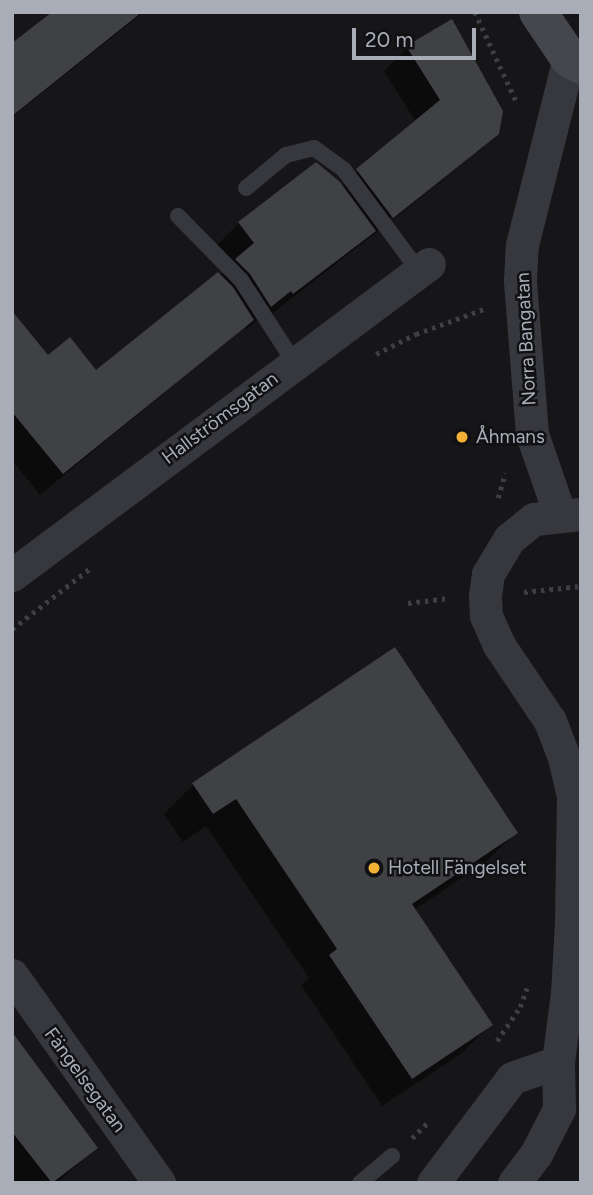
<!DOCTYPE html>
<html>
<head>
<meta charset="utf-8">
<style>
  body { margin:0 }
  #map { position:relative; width:593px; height:1195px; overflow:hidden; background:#161618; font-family:Figtree,sans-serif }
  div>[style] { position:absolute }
  .shadow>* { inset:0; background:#0007 }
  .building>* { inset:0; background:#404145 }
  .path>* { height:4.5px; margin-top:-2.25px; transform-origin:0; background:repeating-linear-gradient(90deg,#3d3f44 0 3.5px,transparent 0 8.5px) }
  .lane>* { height:16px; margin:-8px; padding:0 8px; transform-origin:8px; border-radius:8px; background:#37383d }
  .street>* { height:33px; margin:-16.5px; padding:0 16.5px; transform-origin:16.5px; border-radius:16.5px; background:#37383d }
  .secondary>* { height:38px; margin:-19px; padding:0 19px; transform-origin:19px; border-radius:19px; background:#45474d }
  .dots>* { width:19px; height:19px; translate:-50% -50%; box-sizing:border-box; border:4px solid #111113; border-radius:50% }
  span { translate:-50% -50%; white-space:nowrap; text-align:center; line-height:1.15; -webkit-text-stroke:5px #111113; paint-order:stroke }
  .street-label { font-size:19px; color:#a8adb8 }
  .poi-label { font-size:19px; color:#a8adb8 }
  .left { translate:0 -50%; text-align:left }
  .frame { position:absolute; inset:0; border:14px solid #a8adb8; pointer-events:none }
  .scale { position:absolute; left:352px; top:28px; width:124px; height:32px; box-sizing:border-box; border:4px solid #a8adb8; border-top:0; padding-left:9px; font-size:21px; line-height:24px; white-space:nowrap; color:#a8adb8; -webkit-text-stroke:5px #111113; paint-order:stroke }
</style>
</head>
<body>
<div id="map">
  <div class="shadow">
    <i style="clip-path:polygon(53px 12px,144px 12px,12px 117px,12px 44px)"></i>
    <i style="clip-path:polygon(407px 48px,497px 133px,477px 153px,477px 149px,385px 222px,387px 225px,477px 154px,473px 157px,269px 316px,266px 313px,247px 329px,245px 326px,40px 495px,12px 460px,12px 313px,47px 357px,96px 372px,231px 266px,216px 246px,239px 223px,341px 186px,416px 122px,384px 71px)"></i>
    <i style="clip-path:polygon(193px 785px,516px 832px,487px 861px,414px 910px,490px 1025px,462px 1053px,382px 1106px,301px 985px,309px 978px,206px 826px,183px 842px,164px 814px)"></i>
    <i style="clip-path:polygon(12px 1035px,96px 1148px,57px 1183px,12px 1183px)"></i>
  </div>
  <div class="building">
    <i style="clip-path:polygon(52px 12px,142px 12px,12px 116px,12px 43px)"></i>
    <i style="clip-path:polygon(452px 19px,503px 111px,499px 134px,393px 218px,356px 169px,440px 100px,406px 46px)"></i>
    <i style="clip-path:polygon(316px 162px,340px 182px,376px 231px,293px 294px,291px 291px,271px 307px,250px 274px,235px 259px,254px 243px,238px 222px)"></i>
    <i style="clip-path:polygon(218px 272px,233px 287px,254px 320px,63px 474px,12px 412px,12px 311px,48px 355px,70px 337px,96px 370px)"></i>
    <i style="clip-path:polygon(395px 647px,518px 833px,412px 904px,493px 1025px,412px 1079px,329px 955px,337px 949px,236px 799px,213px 814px,192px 783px)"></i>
    <i style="clip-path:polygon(12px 1032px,98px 1148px,52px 1183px,12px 1132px)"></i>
  </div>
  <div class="path">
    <i style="left:475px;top:12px;width:102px;rotate:65.2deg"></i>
    <i style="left:376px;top:354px;width:45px;rotate:-26.6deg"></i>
    <i style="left:416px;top:334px;width:72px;rotate:-20.2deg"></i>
    <i style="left:498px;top:498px;width:26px;rotate:-74deg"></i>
    <i style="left:524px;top:592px;width:57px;rotate:-6deg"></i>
    <i style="left:408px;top:603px;width:41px;rotate:-7deg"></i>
    <i style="left:12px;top:629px;width:101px;rotate:-37.8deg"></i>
    <i style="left:497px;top:1041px;width:41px;rotate:-55.9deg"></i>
    <i style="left:520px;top:1007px;width:20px;rotate:-70deg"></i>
    <i style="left:412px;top:1138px;width:23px;rotate:-45deg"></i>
  </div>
  <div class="lane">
    <i style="left:246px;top:188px;width:52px;rotate:-39.5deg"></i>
    <i style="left:286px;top:155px;width:29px;rotate:-14deg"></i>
    <i style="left:314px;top:148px;width:37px;rotate:36deg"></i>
    <i style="left:344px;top:170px;width:126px;rotate:53.4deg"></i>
    <i style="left:178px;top:216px;width:90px;rotate:45.5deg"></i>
    <i style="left:241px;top:280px;width:98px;rotate:57.1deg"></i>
    <i style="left:360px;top:1183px;width:42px;rotate:-40.2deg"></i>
  </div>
  <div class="street">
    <i style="left:560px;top:515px;width:86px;rotate:-109.1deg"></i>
    <i style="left:532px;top:434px;width:154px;rotate:-94.5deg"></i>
    <i style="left:520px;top:280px;width:35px;rotate:-87deg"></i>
    <i style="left:522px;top:245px;width:193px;rotate:-75.9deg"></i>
    <i style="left:12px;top:575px;width:520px;rotate:-36.72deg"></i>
    <i style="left:12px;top:975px;width:255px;rotate:54.7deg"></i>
    <i style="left:433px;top:1183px;width:131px;rotate:-53deg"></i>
    <i style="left:512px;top:1078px;width:49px;rotate:-19.2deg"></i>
    <i style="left:514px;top:1183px;width:36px;rotate:-53deg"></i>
    <i style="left:536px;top:1154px;width:51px;rotate:-62.9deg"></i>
    <i style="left:559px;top:1109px;width:47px;rotate:-91.2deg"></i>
    <i style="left:558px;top:1062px;width:70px;rotate:-82.6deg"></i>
    <i style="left:567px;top:993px;width:71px;rotate:-86.8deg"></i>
    <i style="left:571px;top:922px;width:126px;rotate:-89.1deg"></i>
    <i style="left:573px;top:796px;width:37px;rotate:-103deg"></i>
    <i style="left:565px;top:760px;width:42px;rotate:-111deg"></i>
    <i style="left:550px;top:721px;width:92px;rotate:-123.9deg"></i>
    <i style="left:499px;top:645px;width:32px;rotate:-114deg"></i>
    <i style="left:486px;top:616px;width:21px;rotate:-93deg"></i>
    <i style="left:485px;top:595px;width:21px;rotate:-82deg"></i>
    <i style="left:488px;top:574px;width:41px;rotate:-59deg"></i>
    <i style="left:509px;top:539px;width:32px;rotate:-39deg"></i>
    <i style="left:534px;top:519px;width:47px;rotate:-6.1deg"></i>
  </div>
  <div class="secondary">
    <i style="left:538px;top:12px;width:55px;rotate:56deg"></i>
    <i style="left:569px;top:58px;width:14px;rotate:30deg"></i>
  </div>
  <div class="dots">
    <i style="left:462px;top:437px;background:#f2b134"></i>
    <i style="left:374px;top:868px;background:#f2b134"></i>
  </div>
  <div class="street-label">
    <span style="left:526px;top:339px;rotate:-93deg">Norra Bangatan</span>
    <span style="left:220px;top:418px;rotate:-37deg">Hallströmsgatan</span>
    <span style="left:85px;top:1080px;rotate:54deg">Fängelsegatan</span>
  </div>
  <div class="poi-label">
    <span class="left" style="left:476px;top:437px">Åhmans</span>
    <span class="left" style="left:388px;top:868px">Hotell Fängelset</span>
  </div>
  <div class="frame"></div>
  <div class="scale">20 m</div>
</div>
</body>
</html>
